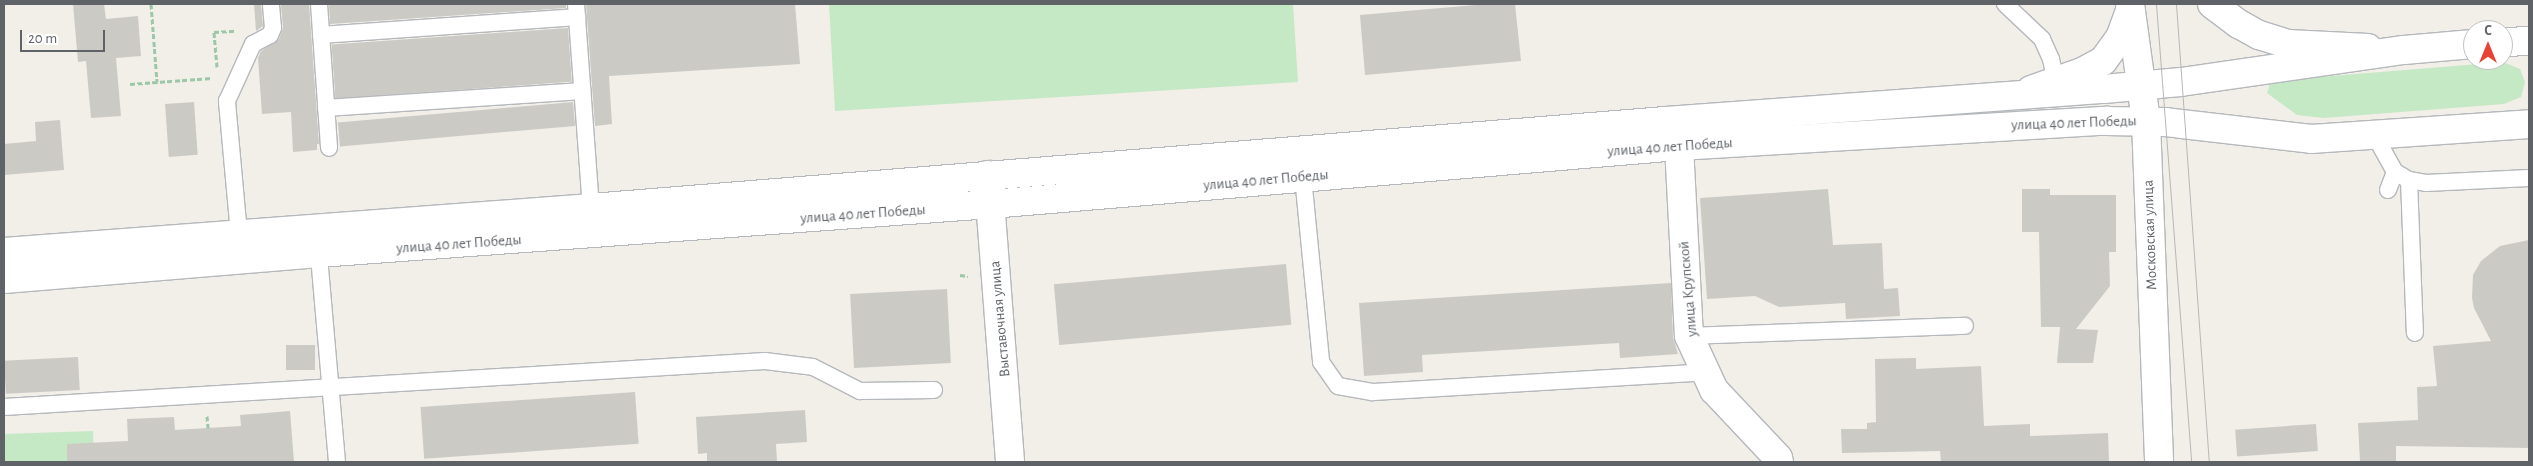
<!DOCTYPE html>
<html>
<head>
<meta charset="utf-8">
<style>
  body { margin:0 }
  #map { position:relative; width:2533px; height:466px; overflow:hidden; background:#f1efe8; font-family:"Alegreya Sans",sans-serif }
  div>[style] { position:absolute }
  .green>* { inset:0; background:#c5e8c5; transform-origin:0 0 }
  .building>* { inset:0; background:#cccac5; transform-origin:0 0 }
  .path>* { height:3px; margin-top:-1.5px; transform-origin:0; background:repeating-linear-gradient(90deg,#9cc7a9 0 5px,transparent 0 7.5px) }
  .roads { filter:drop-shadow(1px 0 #b5b8bc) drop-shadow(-1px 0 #b5b8bc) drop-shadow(0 1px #b5b8bc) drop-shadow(0 -1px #b5b8bc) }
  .service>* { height:16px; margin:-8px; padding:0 8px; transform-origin:8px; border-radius:8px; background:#fff }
  .minor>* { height:28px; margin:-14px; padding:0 14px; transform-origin:14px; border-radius:14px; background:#fff }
  .tertiary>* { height:28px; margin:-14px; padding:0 14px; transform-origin:14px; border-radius:14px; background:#fff }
  .secondary>* { height:28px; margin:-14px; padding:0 14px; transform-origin:14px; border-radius:14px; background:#fff }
  .tram>* { height:1px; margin:-0.5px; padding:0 0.5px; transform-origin:0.5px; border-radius:0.5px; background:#b6b7b8 }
  span { translate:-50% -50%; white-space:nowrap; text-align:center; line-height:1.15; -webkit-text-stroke:4px #fff; paint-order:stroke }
  .street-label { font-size:15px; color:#5f6368 }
  .frame { position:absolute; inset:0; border:5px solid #5f6368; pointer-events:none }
  .north { position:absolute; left:2463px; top:20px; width:50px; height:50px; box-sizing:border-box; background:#fff; border:1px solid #bfc1c3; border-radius:50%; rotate:0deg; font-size:14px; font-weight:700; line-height:20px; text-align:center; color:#5f6368 }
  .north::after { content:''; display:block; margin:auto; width:18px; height:22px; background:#ea4335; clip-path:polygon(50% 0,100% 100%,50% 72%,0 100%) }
  .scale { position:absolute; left:20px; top:30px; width:85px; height:22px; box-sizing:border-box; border:2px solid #5f6368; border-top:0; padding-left:6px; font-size:15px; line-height:18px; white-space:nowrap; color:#5f6368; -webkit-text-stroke:4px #fff; paint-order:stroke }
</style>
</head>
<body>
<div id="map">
  <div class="green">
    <i style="clip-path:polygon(829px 4px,1293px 4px,1298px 82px,835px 111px)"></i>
    <i style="clip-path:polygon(2503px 62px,2520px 69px,2525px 82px,2521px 97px,2504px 104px,2324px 118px,2297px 115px,2267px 93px,2271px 81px)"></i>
    <i style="left:93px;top:431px;width:31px;height:89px;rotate:88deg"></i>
  </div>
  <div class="building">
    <i style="clip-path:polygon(73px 4px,104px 4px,106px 19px,138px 16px,141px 56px,116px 58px,121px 116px,91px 118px,86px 61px,78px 62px)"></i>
    <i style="clip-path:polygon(254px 4px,261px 4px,263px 26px,256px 31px)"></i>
    <i style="clip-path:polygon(281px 4px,309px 4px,319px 144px,317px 144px,317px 150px,293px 152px,291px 112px,262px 114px,258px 58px,261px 51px,279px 39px,283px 28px)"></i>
    <i style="clip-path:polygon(329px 4px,566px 4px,566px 8px,330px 24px)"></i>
    <i style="clip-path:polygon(586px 4px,795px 4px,800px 64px,609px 76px,612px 124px,595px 126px)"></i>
    <i style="clip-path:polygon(1487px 4px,1515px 4px,1521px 61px,1365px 75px,1360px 15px)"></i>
    <i style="left:568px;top:28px;width:54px;height:237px;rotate:86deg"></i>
    <i style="left:194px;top:102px;width:53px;height:29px;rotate:86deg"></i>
    <i style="left:573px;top:102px;width:24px;height:236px;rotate:85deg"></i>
    <i style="clip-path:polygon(60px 120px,64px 170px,4px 175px,4px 144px,36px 141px,35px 122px)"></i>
    <i style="clip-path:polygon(1828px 189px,1833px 245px,1882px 243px,1884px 289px,1898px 288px,1900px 316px,1846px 319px,1845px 303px,1779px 307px,1755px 296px,1707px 299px,1700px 198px)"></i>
    <i style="clip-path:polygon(2022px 189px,2050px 189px,2050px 195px,2116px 195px,2116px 252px,2109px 252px,2110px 286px,2076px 329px,2098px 330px,2093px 363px,2057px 363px,2060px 327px,2041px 327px,2039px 232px,2022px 232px)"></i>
    <i style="clip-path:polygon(2529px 240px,2529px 448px,2396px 446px,2396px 462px,2360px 462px,2358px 423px,2418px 420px,2417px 387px,2437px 386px,2433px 346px,2491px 341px,2474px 308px,2472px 298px,2473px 275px,2481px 261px,2500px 246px)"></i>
    <i style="left:1286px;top:264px;width:61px;height:233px;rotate:85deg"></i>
    <i style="clip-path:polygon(1671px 283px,1673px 337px,1678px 354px,1620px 358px,1619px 343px,1422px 355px,1423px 372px,1364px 376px,1359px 303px)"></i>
    <i style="left:947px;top:289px;width:74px;height:97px;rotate:87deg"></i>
    <i style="left:286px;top:345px;width:29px;height:25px"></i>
    <i style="left:78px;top:357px;width:33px;height:74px;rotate:87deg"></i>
    <i style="clip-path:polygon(1916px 358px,1916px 369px,1981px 366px,1984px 426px,2030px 424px,2030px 436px,2108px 433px,2109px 462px,1941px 462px,1940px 451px,1842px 453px,1841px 429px,1867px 429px,1867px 423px,1876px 422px,1875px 359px)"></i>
    <i style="left:635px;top:392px;width:52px;height:215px;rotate:86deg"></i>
    <i style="clip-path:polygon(805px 410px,807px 442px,776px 444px,777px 462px,707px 462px,707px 453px,698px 454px,696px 417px)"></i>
    <i style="clip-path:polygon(290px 411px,294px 462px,67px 462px,67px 444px,128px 441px,127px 419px,174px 417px,175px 430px,241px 426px,240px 415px)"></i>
    <i style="left:2316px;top:424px;width:27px;height:81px;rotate:86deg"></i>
  </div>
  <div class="path">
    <i style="left:151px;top:4px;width:78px;rotate:85.6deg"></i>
    <i style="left:217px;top:67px;width:35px;rotate:-95deg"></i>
    <i style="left:214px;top:32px;width:22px;rotate:-3deg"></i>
    <i style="left:130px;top:84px;width:82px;rotate:-4.2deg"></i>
    <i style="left:960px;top:275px;width:8px;rotate:7deg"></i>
    <i style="left:207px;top:416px;width:12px;rotate:85deg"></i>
  </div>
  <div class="roads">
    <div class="service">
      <i style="left:319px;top:4px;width:144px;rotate:86deg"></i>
      <i style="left:576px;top:4px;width:205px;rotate:85.8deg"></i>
      <i style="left:2005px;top:4px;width:51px;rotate:43.4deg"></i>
      <i style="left:2042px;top:39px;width:22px;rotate:66deg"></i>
      <i style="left:2051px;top:59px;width:24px;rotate:78deg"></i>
      <i style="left:321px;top:35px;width:257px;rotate:-4deg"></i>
      <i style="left:326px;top:108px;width:257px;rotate:-3.8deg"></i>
      <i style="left:2375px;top:136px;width:41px;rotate:60.9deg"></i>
      <i style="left:2395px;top:172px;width:16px;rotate:30deg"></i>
      <i style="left:2409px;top:180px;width:17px;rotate:10deg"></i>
      <i style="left:2426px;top:183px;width:103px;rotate:-2.8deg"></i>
      <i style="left:1303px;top:177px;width:186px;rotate:84.4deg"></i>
      <i style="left:1321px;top:362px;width:29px;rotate:55deg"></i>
      <i style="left:1338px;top:386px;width:36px;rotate:10deg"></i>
      <i style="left:1373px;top:392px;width:334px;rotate:-3.4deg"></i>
      <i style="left:2409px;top:180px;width:153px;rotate:87.8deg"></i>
      <i style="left:2388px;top:190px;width:19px;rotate:-69deg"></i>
      <i style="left:239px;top:234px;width:134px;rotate:-95.2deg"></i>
      <i style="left:227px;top:101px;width:63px;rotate:-65.5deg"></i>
      <i style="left:253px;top:44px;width:19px;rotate:-28deg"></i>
      <i style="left:270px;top:35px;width:8px;rotate:-67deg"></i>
      <i style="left:273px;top:28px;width:24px;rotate:-95deg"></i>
      <i style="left:318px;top:245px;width:218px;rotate:85deg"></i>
      <i style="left:1689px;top:336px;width:276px;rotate:-2.1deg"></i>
      <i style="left:4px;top:407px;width:762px;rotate:-3.46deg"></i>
      <i style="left:765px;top:361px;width:48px;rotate:7.1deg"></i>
      <i style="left:813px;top:367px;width:53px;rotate:27.1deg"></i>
      <i style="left:860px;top:391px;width:74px;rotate:-0.8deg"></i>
    </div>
    <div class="minor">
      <i style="left:1679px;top:146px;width:190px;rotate:87deg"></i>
      <i style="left:1689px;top:336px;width:60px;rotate:65.2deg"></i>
      <i style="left:1714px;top:390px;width:93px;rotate:46.7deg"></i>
      <i style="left:1778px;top:458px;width:4px;rotate:76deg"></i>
      <i style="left:988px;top:175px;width:288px;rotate:85.6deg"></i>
    </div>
    <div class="tertiary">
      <i style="left:2130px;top:4px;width:118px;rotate:82.2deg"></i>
      <i style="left:2146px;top:121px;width:341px;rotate:87.8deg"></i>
      <i style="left:2212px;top:4px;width:34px;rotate:37deg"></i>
      <i style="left:2239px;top:24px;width:23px;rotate:29deg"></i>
      <i style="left:2259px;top:35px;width:30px;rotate:17deg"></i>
      <i style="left:2288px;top:44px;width:80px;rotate:2.9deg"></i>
      <i style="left:2031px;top:90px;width:54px;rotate:-19.4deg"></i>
      <i style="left:2082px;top:72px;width:24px;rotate:-28deg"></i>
      <i style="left:2103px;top:61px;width:29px;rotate:-54deg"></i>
      <i style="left:2120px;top:38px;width:30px;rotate:-70deg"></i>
    </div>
    <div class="secondary">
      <i style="left:2503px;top:42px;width:26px;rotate:-2deg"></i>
      <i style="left:4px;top:252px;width:589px;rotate:-4.29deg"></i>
      <i style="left:591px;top:208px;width:1079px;rotate:-4.63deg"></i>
      <i style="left:1666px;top:121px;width:439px;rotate:-4.2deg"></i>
      <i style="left:2104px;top:89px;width:77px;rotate:-5.2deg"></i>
      <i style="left:2181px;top:82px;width:225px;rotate:-8.2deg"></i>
      <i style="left:2404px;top:50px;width:69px;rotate:-5deg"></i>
      <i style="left:4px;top:279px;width:316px;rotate:-4.7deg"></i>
      <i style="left:319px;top:253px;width:674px;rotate:-4.17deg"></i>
      <i style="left:991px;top:204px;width:690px;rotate:-4.82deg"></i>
      <i style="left:1679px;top:146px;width:428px;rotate:-3.4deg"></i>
      <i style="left:2106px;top:121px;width:59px;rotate:1deg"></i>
      <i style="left:2165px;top:122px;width:147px;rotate:6.6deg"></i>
      <i style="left:2311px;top:139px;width:219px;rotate:-3.9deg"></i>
    </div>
  </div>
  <div class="tram">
    <i style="left:2156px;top:4px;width:459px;rotate:85.6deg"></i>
    <i style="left:2176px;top:4px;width:459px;rotate:85.9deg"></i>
  </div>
  <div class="street-label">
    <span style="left:2074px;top:123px;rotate:-2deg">улица 40 лет Победы</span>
    <span style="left:1670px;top:147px;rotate:-4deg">улица 40 лет Победы</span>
    <span style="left:1266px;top:180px;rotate:-5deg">улица 40 лет Победы</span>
    <span style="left:863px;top:214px;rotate:-4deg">улица 40 лет Победы</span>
    <span style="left:2150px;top:235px;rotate:-92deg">Московская улица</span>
    <span style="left:459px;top:244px;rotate:-4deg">улица 40 лет Победы</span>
    <span style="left:1688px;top:289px;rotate:-95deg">улица Крупской</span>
    <span style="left:1000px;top:319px;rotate:-95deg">Выставочная улица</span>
  </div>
  <div class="frame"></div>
  <div class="north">С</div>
  <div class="scale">20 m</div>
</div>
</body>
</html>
